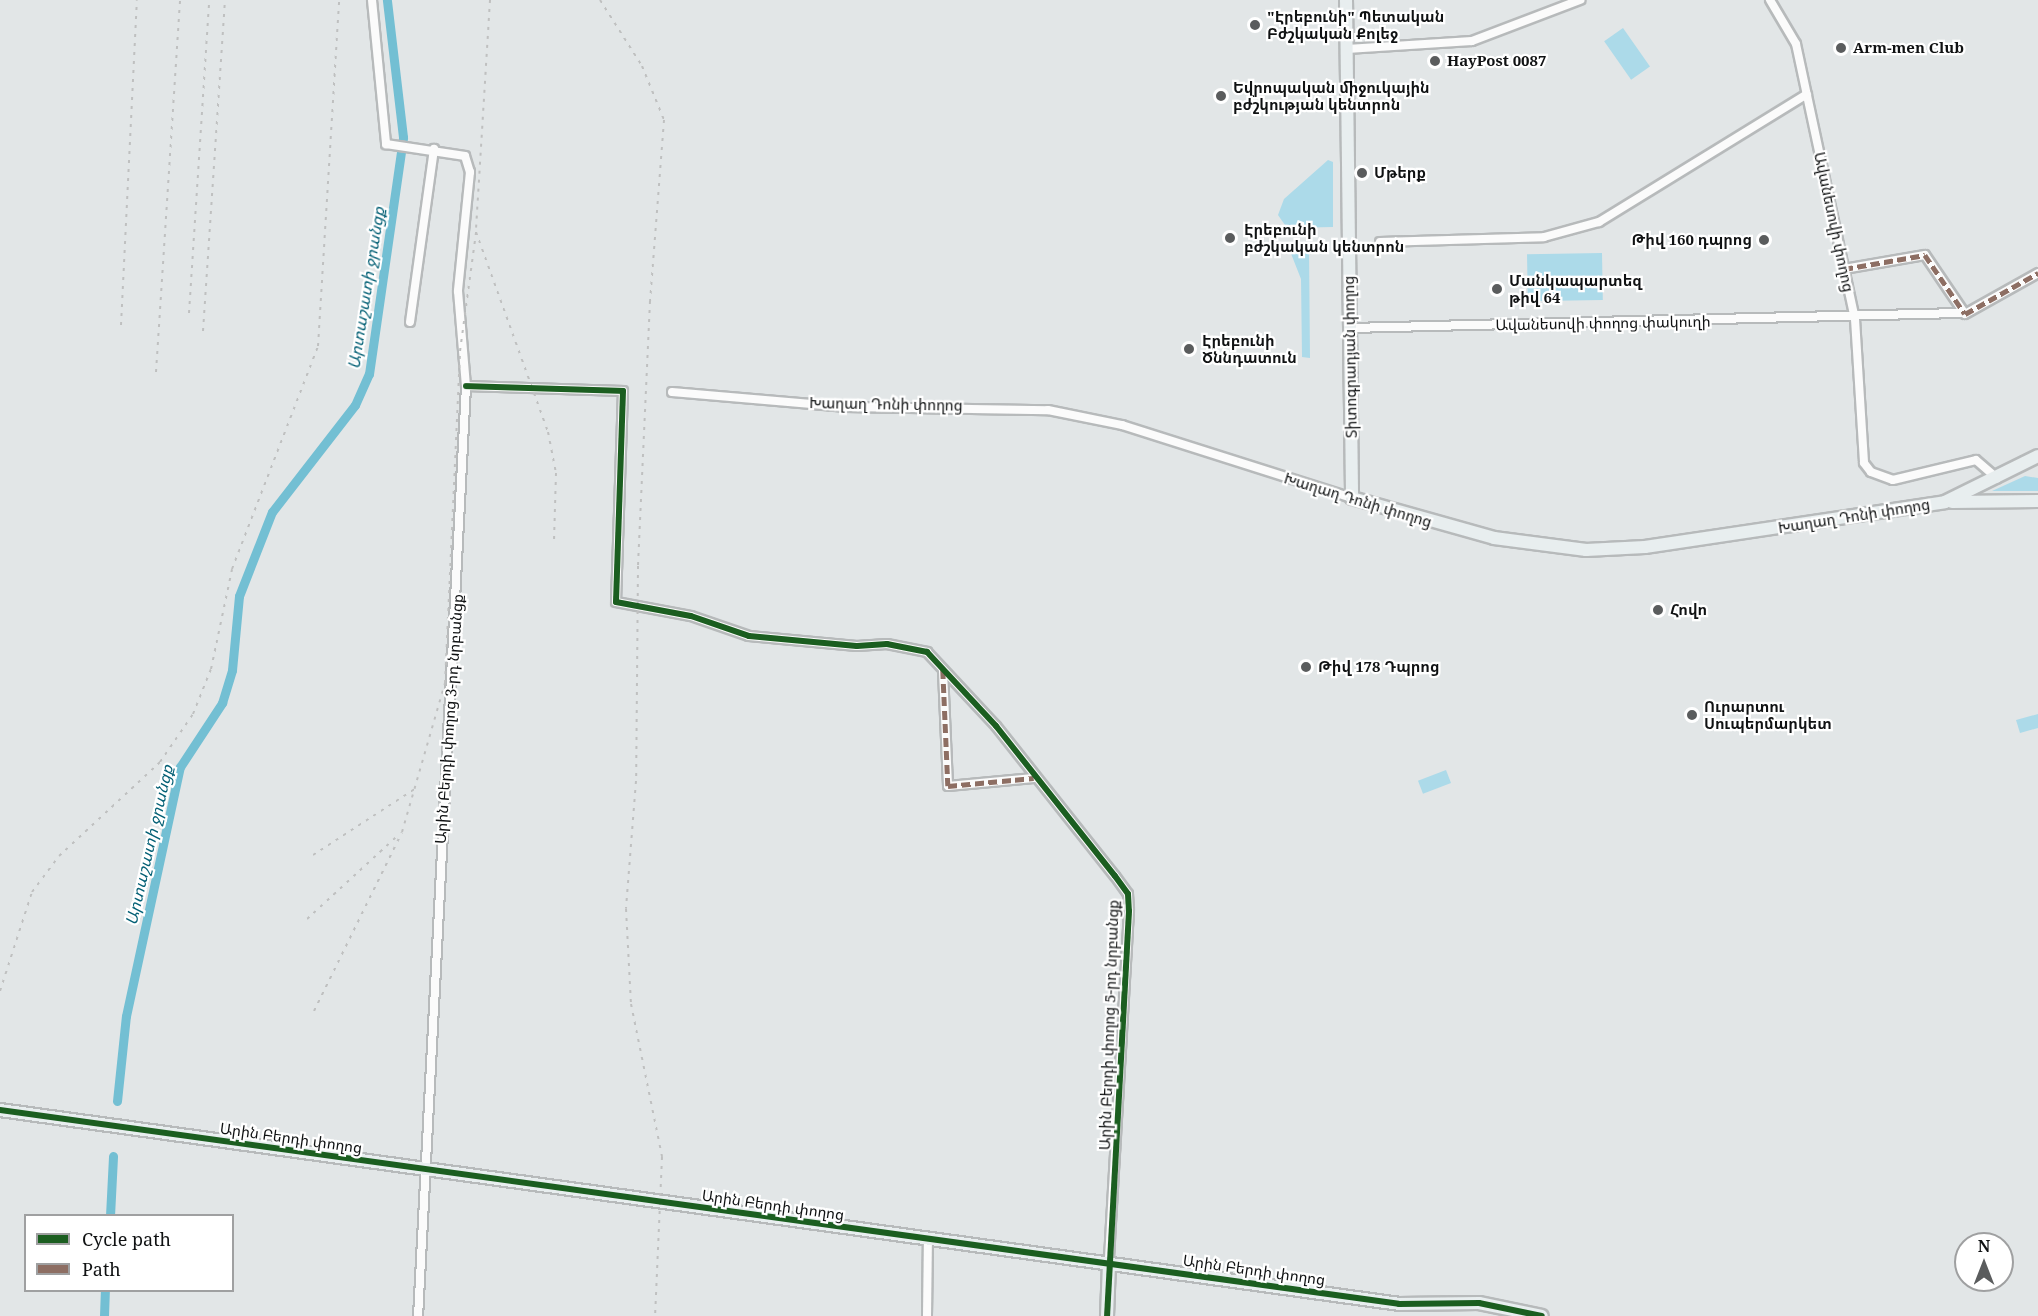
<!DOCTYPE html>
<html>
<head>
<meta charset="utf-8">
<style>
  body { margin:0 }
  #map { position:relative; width:2038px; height:1316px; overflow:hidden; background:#e2e6e7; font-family:"Noto Serif","Noto Sans Armenian",serif }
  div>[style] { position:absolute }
  .green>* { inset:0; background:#acdae9; transform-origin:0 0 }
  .canal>* { height:9px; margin:-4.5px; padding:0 4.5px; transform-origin:4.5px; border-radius:4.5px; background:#73bfd3 }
  .roads { filter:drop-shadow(2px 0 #b7babb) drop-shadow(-2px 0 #b7babb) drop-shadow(0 2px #b7babb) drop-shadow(0 -2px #b7babb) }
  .street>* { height:8px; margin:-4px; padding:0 4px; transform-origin:4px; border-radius:4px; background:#fbfbfb }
  .secondary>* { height:12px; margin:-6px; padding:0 6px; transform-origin:6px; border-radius:6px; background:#e8eeef }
  .rail>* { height:2px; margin-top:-1px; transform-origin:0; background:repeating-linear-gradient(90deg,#bfc0c0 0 3px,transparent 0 9px) }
  .quiet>* { height:4.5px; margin-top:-2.25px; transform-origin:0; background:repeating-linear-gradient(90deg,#8d6e63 0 9px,transparent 0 13.5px) }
  .cycleway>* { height:6px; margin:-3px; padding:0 3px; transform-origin:3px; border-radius:3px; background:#1b5e20 }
  .dots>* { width:16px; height:16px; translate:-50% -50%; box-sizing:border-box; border:3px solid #fff; border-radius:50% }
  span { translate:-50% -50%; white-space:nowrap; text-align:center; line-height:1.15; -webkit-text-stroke:4.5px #fff; paint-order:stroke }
  .poi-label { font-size:15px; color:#101213; font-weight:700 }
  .left { translate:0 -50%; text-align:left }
  .right { translate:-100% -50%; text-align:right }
  .street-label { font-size:15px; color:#101213 }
  .water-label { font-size:16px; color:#046075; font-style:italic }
  .legend { position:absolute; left:24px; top:1214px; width:210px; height:78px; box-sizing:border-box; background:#fff; border:2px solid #9fa0a1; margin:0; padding:8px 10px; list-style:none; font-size:18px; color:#101213 }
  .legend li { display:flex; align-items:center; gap:12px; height:30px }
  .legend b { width:30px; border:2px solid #9fa0a1 }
  .north { position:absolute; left:1954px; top:1232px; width:60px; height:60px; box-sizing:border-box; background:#fff; border:2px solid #9fa0a1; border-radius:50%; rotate:0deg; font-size:16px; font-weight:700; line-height:24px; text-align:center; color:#101213 }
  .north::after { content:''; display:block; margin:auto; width:21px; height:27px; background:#5a5c5d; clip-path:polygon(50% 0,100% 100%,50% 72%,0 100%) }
</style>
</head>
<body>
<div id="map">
  <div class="green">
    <i style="left:1623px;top:28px;width:47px;height:23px;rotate:55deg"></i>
    <i style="clip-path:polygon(1328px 160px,1333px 162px,1333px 227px,1287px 228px,1278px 215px,1284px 199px)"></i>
    <i style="clip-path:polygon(1288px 246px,1309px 246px,1310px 358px,1302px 357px,1301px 279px)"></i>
    <i style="left:1602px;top:253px;width:47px;height:75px;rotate:89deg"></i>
    <i style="clip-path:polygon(2025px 476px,2038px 478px,2038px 491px,1992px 491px)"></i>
    <i style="clip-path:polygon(2038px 714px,2038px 728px,2020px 733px,2016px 720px)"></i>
    <i style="left:1446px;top:770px;width:14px;height:30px;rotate:69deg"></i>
  </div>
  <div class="canal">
    <i style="left:117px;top:1101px;width:85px;rotate:-84deg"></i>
    <i style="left:126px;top:1016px;width:255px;rotate:-77.8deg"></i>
    <i style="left:180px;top:767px;width:77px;rotate:-56.7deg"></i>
    <i style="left:222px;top:703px;width:34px;rotate:-73deg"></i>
    <i style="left:232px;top:670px;width:74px;rotate:-84.6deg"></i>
    <i style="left:239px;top:596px;width:90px;rotate:-68.6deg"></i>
    <i style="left:272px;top:512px;width:135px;rotate:-52.2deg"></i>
    <i style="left:355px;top:405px;width:34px;rotate:-66deg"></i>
    <i style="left:369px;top:374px;width:239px;rotate:-81.8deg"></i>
    <i style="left:403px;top:137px;width:138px;rotate:-96.7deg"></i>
    <i style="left:110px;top:1216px;width:60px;rotate:-87.1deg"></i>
    <i style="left:104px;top:1316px;width:26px;rotate:-88deg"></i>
  </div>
  <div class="roads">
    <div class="street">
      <i style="left:372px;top:0;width:145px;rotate:84.4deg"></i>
      <i style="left:386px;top:144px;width:80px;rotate:8.6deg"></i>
      <i style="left:465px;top:156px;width:17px;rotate:73deg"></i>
      <i style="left:470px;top:172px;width:120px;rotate:95.8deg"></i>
      <i style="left:458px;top:291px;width:95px;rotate:85.2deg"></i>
      <i style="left:466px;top:386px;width:931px;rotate:92.95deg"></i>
      <i style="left:1770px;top:0;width:51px;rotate:59.4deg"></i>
      <i style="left:1796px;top:44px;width:281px;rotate:77.9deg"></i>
      <i style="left:1855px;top:319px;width:144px;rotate:86.4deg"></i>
      <i style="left:1864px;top:463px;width:11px;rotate:52deg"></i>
      <i style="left:1871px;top:472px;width:23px;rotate:20deg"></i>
      <i style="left:1893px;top:480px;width:85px;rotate:-13.5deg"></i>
      <i style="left:1976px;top:460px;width:28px;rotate:41deg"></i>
      <i style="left:1347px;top:49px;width:125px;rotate:-3.7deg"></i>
      <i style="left:1472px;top:41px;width:116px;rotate:-20.8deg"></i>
      <i style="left:1380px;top:242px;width:164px;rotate:-1.7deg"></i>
      <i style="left:1544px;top:237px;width:57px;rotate:-15.3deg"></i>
      <i style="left:1599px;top:222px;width:244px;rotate:-31.6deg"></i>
      <i style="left:1844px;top:269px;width:82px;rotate:-9.8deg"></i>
      <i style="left:1925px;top:255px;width:71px;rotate:55.9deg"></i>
      <i style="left:1965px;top:314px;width:84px;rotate:-29.3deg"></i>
      <i style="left:410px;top:322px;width:175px;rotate:-82.1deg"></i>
      <i style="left:1350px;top:328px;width:611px;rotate:-1.41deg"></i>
      <i style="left:466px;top:386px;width:157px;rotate:1.8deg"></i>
      <i style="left:623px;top:391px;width:211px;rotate:91.9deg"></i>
      <i style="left:616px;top:602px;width:76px;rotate:10.6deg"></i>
      <i style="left:691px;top:616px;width:61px;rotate:19deg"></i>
      <i style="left:749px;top:636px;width:108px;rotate:5.3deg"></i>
      <i style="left:857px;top:646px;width:30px;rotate:-4deg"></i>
      <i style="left:887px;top:644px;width:41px;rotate:11.3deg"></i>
      <i style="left:927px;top:652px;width:101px;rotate:47deg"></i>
      <i style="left:996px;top:726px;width:191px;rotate:51.6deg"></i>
      <i style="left:1115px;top:876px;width:22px;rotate:54deg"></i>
      <i style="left:1128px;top:894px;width:17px;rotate:87deg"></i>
      <i style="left:1129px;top:911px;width:353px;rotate:93.3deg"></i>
      <i style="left:672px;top:392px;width:175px;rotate:4.9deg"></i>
      <i style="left:846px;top:407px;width:202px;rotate:0.9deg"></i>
      <i style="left:1048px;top:410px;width:76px;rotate:11.5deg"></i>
      <i style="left:1122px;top:425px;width:241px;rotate:17.6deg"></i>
      <i style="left:943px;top:671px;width:115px;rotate:87.5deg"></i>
      <i style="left:948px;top:786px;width:86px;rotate:-5.3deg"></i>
      <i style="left:927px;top:1316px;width:77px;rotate:-89.3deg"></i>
    </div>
    <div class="secondary">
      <i style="left:1346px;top:0;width:498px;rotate:89.3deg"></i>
      <i style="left:1352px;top:498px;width:148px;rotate:15.7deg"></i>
      <i style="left:1494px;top:538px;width:93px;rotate:7.4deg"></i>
      <i style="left:1586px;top:550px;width:59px;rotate:-2.9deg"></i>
      <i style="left:1645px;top:547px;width:303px;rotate:-8.5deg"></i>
      <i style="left:1945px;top:502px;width:104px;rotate:-26.3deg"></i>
      <i style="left:1952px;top:502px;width:86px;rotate:-0.7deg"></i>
      <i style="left:0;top:1110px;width:1412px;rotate:7.89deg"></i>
      <i style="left:1399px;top:1304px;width:80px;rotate:-0.7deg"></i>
      <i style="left:1479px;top:1303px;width:64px;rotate:11.7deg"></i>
      <i style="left:1107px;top:1316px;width:53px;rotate:-87.8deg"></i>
    </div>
  </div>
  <div class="rail">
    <i style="left:490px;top:0;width:232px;rotate:93.5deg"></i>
    <i style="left:476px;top:232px;width:213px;rotate:70.2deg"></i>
    <i style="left:548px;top:432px;width:42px;rotate:79deg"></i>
    <i style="left:556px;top:473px;width:68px;rotate:91.7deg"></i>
    <i style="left:600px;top:0;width:78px;rotate:57.5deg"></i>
    <i style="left:642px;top:66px;width:58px;rotate:67.8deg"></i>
    <i style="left:664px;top:120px;width:182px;rotate:94.4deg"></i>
    <i style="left:650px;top:301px;width:265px;rotate:92.6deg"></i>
    <i style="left:638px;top:566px;width:215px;rotate:90.5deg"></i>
    <i style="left:636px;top:781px;width:128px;rotate:94.5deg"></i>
    <i style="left:626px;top:909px;width:95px;rotate:87deg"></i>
    <i style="left:631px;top:1004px;width:156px;rotate:78.5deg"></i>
    <i style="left:662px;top:1157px;width:159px;rotate:92.5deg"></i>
    <i style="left:189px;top:313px;width:314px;rotate:-86.3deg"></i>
    <i style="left:121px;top:325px;width:325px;rotate:-87.2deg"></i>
    <i style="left:203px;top:331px;width:332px;rotate:-86.2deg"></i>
    <i style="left:156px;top:372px;width:373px;rotate:-86.3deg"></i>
    <i style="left:313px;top:855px;width:123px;rotate:-33deg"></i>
    <i style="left:307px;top:919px;width:120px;rotate:-42.6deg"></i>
    <i style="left:0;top:991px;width:104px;rotate:-72.1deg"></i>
    <i style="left:32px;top:892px;width:45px;rotate:-53.1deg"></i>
    <i style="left:59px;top:856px;width:138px;rotate:-42.9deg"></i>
    <i style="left:160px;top:762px;width:58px;rotate:-55.5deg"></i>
    <i style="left:193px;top:714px;width:48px;rotate:-68.2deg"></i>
    <i style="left:211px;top:669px;width:102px;rotate:-78.1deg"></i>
    <i style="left:232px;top:569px;width:239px;rotate:-68.9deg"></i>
    <i style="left:318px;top:346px;width:347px;rotate:-86.5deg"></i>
    <i style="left:314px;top:1011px;width:199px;rotate:-63.8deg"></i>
    <i style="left:402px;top:832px;width:155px;rotate:-73.9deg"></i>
    <i style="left:445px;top:683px;width:332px;rotate:-87.4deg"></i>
    <i style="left:460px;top:351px;width:120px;rotate:-82.3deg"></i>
  </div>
  <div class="quiet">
    <i style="left:1844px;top:269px;width:82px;rotate:-9.8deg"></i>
    <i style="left:1925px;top:255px;width:71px;rotate:55.9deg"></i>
    <i style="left:1965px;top:314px;width:84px;rotate:-29.3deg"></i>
    <i style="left:943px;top:670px;width:116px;rotate:87.5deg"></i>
    <i style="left:948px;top:786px;width:86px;rotate:-5.3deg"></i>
  </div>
  <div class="cycleway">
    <i style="left:466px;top:386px;width:157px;rotate:1.8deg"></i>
    <i style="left:623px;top:391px;width:211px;rotate:91.9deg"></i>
    <i style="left:616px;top:602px;width:76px;rotate:10.6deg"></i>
    <i style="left:691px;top:616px;width:61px;rotate:19deg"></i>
    <i style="left:749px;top:636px;width:108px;rotate:5.3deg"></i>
    <i style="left:857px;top:646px;width:30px;rotate:-4deg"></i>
    <i style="left:887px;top:644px;width:41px;rotate:11.3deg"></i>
    <i style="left:927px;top:652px;width:101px;rotate:47deg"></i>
    <i style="left:996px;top:726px;width:191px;rotate:51.6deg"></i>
    <i style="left:1115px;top:876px;width:22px;rotate:54deg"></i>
    <i style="left:1128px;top:894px;width:17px;rotate:87deg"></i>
    <i style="left:1129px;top:911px;width:406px;rotate:93.1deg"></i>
    <i style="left:0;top:1110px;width:1412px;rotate:7.89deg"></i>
    <i style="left:1399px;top:1304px;width:80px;rotate:-0.7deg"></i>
    <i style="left:1479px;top:1303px;width:64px;rotate:11.7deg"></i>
  </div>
  <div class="dots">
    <i style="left:1255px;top:25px;background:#5a5c5d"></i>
    <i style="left:1841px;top:48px;background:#5a5c5d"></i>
    <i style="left:1435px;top:61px;background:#5a5c5d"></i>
    <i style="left:1221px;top:96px;background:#5a5c5d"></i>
    <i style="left:1362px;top:173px;background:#5a5c5d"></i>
    <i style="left:1230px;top:238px;background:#5a5c5d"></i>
    <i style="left:1764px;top:240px;background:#5a5c5d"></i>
    <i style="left:1497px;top:289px;background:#5a5c5d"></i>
    <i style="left:1189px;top:349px;background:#5a5c5d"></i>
    <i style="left:1658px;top:610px;background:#5a5c5d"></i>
    <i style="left:1306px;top:667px;background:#5a5c5d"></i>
    <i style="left:1692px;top:715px;background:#5a5c5d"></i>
  </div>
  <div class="poi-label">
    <span class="left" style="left:1267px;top:25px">"Էրեբունի" Պետական<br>Բժշկական Քոլեջ</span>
    <span class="left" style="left:1853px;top:48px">Arm-men Club</span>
    <span class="left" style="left:1447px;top:61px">HayPost 0087</span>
    <span class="left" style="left:1233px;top:96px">Եվրոպական միջուկային<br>բժշկության կենտրոն</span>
    <span class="left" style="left:1374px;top:173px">Մթերք</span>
    <span class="left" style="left:1244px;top:238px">Էրեբունի<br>բժշկական կենտրոն</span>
    <span class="right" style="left:1752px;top:240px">Թիվ 160 դպրոց</span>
    <span class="left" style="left:1509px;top:289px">Մանկապարտեզ<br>թիվ 64</span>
    <span class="left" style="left:1202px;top:349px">Էրեբունի<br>Ծննդատուն</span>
    <span class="left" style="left:1670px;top:610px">Հովո</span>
    <span class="left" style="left:1318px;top:667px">Թիվ 178 Դպրոց</span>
    <span class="left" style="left:1704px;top:715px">Ուրարտու<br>Սուպերմարկետ</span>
  </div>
  <div class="street-label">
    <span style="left:1834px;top:222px;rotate:78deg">Ավանեսովի փողոց</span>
    <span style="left:1603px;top:323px;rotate:-1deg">Ավանեսովի փողոց փակուղի</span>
    <span style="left:1350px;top:357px;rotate:-91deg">Տիտոգրադյան փողոց</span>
    <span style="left:886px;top:404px;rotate:1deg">Խաղաղ Դոնի փողոց</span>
    <span style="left:1358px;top:500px;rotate:17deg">Խաղաղ Դոնի փողոց</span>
    <span style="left:1854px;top:516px;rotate:-9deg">Խաղաղ Դոնի փողոց</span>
    <span style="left:449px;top:719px;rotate:-86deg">Արին Բերդի փողոց 3-րդ նրբանցք</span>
    <span style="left:1109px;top:1025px;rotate:-88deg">Արին Բերդի փողոց 5-րդ նրբանցք</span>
    <span style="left:291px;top:1138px;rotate:8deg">Արին Բերդի փողոց</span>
    <span style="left:773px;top:1205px;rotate:8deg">Արին Բերդի փողոց</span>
    <span style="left:1254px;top:1270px;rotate:8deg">Արին Բերդի փողոց</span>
  </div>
  <div class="water-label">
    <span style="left:366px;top:288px;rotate:-81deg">Արտաշատի ջրանցք</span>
    <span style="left:149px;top:845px;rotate:-77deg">Արտաշատի ջրանցք</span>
  </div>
  <ul class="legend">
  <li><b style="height:8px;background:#1b5e20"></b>Cycle path</li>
  <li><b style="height:8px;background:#8d6e63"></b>Path</li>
  </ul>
  <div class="north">N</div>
</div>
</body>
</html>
